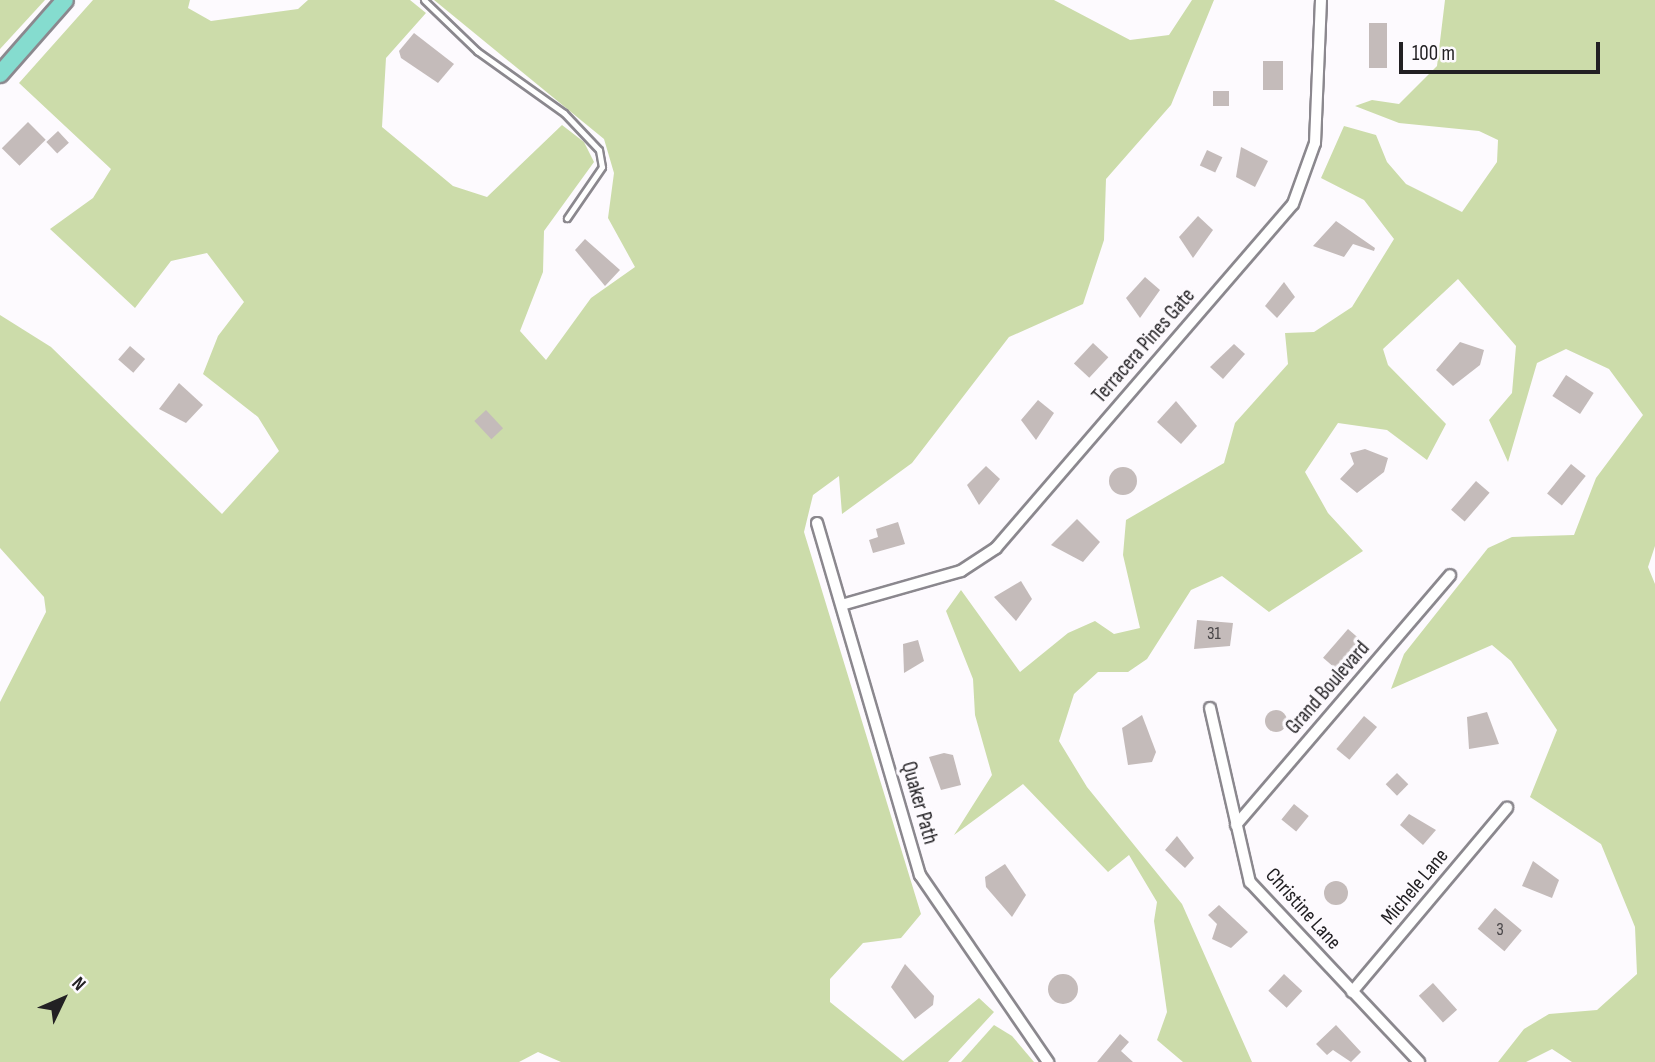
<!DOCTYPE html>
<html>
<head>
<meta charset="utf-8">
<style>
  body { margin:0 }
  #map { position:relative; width:1655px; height:1062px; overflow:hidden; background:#fdfafe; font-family:"Sofia Sans Condensed",sans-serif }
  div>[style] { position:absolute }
  .green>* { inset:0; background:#ccdcaa }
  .building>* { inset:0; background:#c4bbba; transform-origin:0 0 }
  .round { border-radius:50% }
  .roads { filter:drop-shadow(2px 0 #8b888e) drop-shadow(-2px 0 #8b888e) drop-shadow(0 2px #8b888e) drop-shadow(0 -2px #8b888e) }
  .lane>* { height:5px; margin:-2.5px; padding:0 2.5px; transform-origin:2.5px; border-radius:2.5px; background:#fff }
  .street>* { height:10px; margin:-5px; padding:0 5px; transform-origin:5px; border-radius:5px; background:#fff }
  .primary>* { height:16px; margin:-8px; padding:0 8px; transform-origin:8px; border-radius:8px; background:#85dccf }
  span { translate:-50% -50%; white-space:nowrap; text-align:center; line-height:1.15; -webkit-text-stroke:7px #fdfafe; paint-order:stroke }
  .number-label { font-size:18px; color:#4a4749 }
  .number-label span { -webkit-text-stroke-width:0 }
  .street-label { font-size:21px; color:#222023 }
  .north { position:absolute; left:28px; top:964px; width:70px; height:70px; -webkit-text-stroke:5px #fdfafe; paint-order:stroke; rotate:46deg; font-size:19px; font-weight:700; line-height:28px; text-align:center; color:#222023 }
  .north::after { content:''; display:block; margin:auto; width:24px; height:32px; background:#222023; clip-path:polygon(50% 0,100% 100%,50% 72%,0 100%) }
  .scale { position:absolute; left:1399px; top:42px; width:201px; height:32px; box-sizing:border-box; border:4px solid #222023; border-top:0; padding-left:9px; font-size:21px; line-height:24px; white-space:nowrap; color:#222023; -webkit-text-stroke:5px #fdfafe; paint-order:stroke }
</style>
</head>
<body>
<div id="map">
  <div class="green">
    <i style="clip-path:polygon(0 0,45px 0,0 49px)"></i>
    <i style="clip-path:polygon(93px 0,190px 0,188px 8px,211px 21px,298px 9px,308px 0,410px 0,426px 13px,386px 58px,382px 127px,453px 186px,487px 197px,562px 125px,584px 142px,594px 162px,544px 231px,543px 272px,520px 331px,546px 360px,591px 298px,635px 267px,608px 218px,614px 173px,604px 139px,434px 0,1054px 0,1130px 40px,1169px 35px,1192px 0,1214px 0,1171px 105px,1106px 179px,1104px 240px,1083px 304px,1009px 337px,912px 463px,842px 514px,839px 476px,813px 495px,804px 532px,921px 914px,901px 938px,863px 943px,830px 979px,830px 1002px,903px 1061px,979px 998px,994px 1012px,948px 1062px,561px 1062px,538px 1052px,519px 1062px,0 1062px,0 702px,46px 612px,44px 597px,0 548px,0 315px,51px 347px,222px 514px,279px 451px,258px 417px,203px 374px,218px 336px,244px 302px,207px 253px,171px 261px,135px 308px,50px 229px,93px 198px,111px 169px,19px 83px)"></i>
    <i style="clip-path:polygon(1445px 0,1655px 0,1655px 546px,1648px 567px,1655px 584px,1655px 1062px,1572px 1062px,1552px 1049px,1526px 1062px,1498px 1062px,1524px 1029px,1549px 1014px,1597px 1010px,1637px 974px,1635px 927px,1601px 844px,1530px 797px,1557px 730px,1511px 661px,1492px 645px,1391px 689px,1404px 654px,1488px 548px,1512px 537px,1574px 535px,1596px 478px,1643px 415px,1609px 369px,1566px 349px,1537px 363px,1508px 462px,1489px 420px,1512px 393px,1516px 346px,1458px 279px,1383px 349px,1388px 365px,1446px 424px,1427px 460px,1387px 430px,1338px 423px,1305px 472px,1328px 513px,1363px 551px,1269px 612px,1222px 576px,1191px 590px,1147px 659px,1128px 672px,1098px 672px,1074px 694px,1059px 741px,1087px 787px,1182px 904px,1252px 1062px,1183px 1062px,1157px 1040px,1167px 1012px,1154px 921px,1157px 902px,1129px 855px,1108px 872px,1023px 784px,954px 835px,992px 775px,975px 715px,973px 679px,946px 611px,961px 590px,1020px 672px,1068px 633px,1095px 621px,1114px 634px,1140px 628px,1123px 555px,1126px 520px,1224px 463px,1235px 423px,1288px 364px,1285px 333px,1314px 332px,1352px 307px,1394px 239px,1364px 200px,1321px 178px,1344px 126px,1376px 135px,1387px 162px,1406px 184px,1462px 212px,1497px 162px,1498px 140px,1479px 131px,1399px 123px,1355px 106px,1372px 100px,1399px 104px,1437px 66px)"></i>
    <i style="clip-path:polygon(994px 1025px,1012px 1036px,1034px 1062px,961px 1062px)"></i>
  </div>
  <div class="building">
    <i style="left:1387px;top:23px;width:45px;height:18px;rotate:90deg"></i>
    <i style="clip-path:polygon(414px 33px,454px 64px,438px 83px,401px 58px,399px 51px)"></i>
    <i style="left:1263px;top:61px;width:20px;height:29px"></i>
    <i style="left:1213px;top:91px;width:16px;height:15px"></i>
    <i style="left:28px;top:122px;width:25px;height:37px;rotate:45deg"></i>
    <i style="left:58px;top:131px;width:16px;height:16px;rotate:47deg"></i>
    <i style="clip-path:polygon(1241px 147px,1268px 161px,1255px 187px,1236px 177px)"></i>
    <i style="left:1207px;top:150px;width:17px;height:17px;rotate:25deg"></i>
    <i style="clip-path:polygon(1198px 216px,1213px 230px,1193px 258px,1179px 237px)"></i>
    <i style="clip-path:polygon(1336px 221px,1375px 248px,1374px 251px,1353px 244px,1344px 257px,1313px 246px)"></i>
    <i style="clip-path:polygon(585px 239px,620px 270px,605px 286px,575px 250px)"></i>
    <i style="clip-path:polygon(1145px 277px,1160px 290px,1140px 318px,1126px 298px)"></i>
    <i style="clip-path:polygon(1284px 282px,1295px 297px,1277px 318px,1265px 306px)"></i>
    <i style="clip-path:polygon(1460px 342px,1484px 350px,1480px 365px,1453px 386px,1436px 370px)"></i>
    <i style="left:1093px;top:343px;width:21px;height:28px;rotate:43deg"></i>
    <i style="clip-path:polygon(1234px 344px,1245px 354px,1223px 379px,1210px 367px)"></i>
    <i style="left:130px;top:346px;width:20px;height:18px;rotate:41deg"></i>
    <i style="left:1566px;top:375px;width:33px;height:25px;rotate:33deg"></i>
    <i style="clip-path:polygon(179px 383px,203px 405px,186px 423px,159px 409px)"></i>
    <i style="clip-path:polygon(1038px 400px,1054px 413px,1036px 440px,1021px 420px)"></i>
    <i style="clip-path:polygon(1176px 401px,1197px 426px,1181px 444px,1157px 422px)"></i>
    <i style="left:486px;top:410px;width:25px;height:16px;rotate:47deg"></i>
    <i style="clip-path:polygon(1365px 449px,1388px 458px,1384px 472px,1357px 493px,1340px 479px,1354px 464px,1350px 453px)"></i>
    <i style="left:1571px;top:464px;width:19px;height:38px;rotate:39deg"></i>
    <i style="clip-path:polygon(986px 466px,1000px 479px,979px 505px,967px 485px)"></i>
    <i class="round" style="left:1109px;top:467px;width:28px;height:28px"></i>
    <i style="left:1476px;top:481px;width:18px;height:38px;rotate:41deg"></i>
    <i style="clip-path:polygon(1077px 519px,1100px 542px,1083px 562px,1051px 545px)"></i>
    <i style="clip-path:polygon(898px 522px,905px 544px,873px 553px,869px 540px,878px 537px,876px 529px)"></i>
    <i style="clip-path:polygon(1021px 581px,1032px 599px,1016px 621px,994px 597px)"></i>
    <i style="clip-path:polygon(1197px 620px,1233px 623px,1230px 646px,1194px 649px)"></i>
    <i style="left:1348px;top:629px;width:18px;height:38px;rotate:41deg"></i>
    <i style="clip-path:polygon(918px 640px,924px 661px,904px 673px,903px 644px)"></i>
    <i class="round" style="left:1265px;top:710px;width:22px;height:22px"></i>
    <i style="clip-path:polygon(1487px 712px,1499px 744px,1469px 749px,1467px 717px)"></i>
    <i style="clip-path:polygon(1142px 715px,1156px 752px,1152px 762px,1128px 765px,1122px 728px)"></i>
    <i style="left:1364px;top:716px;width:17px;height:43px;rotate:40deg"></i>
    <i style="clip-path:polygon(944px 753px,953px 755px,961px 785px,941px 790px,929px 757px)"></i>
    <i style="left:1397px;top:773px;width:16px;height:16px;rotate:45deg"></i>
    <i style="left:1294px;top:804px;width:19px;height:20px;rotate:39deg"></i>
    <i style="clip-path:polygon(1409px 814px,1436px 830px,1423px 845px,1400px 825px)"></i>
    <i style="clip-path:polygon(1177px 836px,1194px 858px,1185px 868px,1165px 850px)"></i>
    <i style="clip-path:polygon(1533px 861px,1559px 880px,1552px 898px,1522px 886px)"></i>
    <i style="clip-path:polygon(1005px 864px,1026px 895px,1012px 917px,986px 887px,985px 877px)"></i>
    <i class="round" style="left:1324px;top:881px;width:24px;height:24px"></i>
    <i style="clip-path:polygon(1219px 905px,1248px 932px,1231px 948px,1212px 939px,1217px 924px,1208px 915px)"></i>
    <i style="left:1495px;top:908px;width:35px;height:27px;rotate:40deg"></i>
    <i style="clip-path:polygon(905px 964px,934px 996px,933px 1005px,915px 1019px,891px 987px)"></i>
    <i style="left:1284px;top:974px;width:25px;height:23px;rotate:43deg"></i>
    <i class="round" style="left:1048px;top:974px;width:30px;height:30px"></i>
    <i style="left:1433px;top:983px;width:36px;height:19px;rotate:48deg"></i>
    <i style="clip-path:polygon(1336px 1025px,1361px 1052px,1351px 1062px,1333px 1050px,1327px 1055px,1316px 1044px)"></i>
    <i style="clip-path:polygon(1120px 1034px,1129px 1042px,1121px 1051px,1133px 1062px,1097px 1062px)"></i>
  </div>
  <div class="roads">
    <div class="lane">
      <i style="left:424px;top:0;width:74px;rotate:43.9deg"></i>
      <i style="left:477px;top:51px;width:107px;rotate:35.5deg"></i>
      <i style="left:564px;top:113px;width:51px;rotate:46.6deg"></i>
      <i style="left:599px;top:150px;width:17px;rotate:80deg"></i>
      <i style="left:602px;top:167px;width:62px;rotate:124.5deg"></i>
    </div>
    <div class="street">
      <i style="left:817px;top:523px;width:367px;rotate:73.7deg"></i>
      <i style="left:920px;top:875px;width:227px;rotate:55.6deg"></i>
      <i style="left:845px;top:604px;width:121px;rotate:-15.9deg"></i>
      <i style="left:961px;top:571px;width:42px;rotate:-33.3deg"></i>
      <i style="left:996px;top:548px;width:454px;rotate:-49.2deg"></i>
      <i style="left:1293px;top:204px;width:65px;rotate:-70.2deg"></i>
      <i style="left:1315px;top:143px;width:143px;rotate:-87.6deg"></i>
      <i style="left:1210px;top:708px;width:179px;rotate:77.1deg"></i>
      <i style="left:1250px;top:882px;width:247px;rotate:46.8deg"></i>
      <i style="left:1236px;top:825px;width:329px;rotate:-49.4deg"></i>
      <i style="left:1352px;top:992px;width:241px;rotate:-49.9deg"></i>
    </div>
    <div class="primary">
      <i style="left:0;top:74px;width:98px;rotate:-48.7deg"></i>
    </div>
  </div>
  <div class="number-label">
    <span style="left:1214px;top:634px">31</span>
    <span style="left:1500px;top:930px">3</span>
  </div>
  <div class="street-label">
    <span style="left:1144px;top:346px;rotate:-49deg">Terracera Pines Gate</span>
    <span style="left:1328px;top:688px;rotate:-49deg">Grand Boulevard</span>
    <span style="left:919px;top:803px;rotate:74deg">Quaker Path</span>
    <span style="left:1415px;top:887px;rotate:-50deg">Michele Lane</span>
    <span style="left:1303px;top:909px;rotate:48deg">Christine Lane</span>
  </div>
  <div class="north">N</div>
  <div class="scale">100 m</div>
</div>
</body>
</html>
